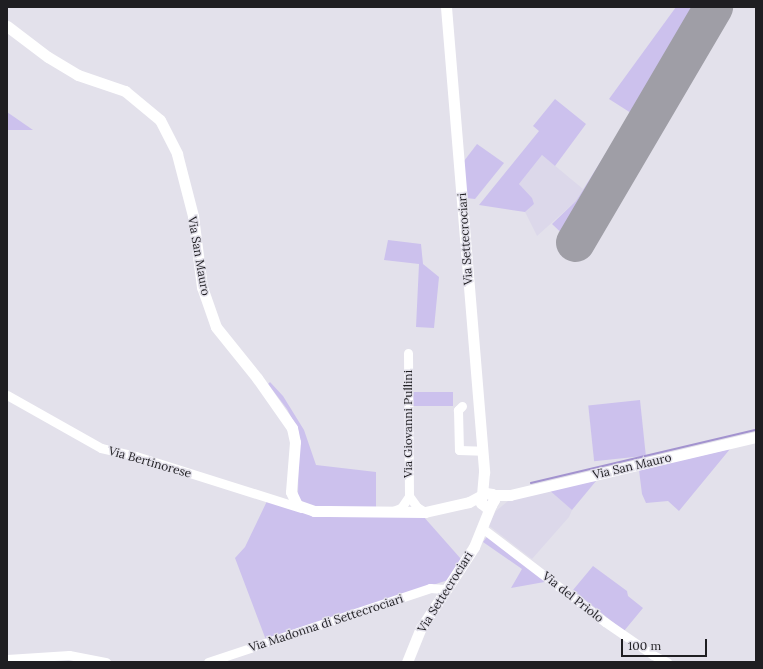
<!DOCTYPE html>
<html>
<head>
<meta charset="utf-8">
<style>
  body { margin:0 }
  #map { position:relative; width:763px; height:669px; overflow:hidden; background:#e3e1eb; font-family:Lora,serif }
  div>[style] { position:absolute }
  .built>* { inset:0; background:#dcd8ea }
  .green>* { inset:0; background:#ccc1ed; transform-origin:0 0 }
  .stream>* { height:1.5px; margin:-0.75px; padding:0 0.75px; transform-origin:0.75px; border-radius:0.75px; background:#a393cf }
  .runway>* { height:39px; margin:-19.5px; padding:0 19.5px; transform-origin:19.5px; border-radius:19.5px; background:#9f9ea6 }
  .minor>* { height:9px; margin:-4.5px; padding:0 4.5px; transform-origin:4.5px; border-radius:4.5px; background:#fff }
  .major>* { height:11px; margin:-5.5px; padding:0 5.5px; transform-origin:5.5px; border-radius:5.5px; background:#fff }
  span { translate:-50% -50%; white-space:nowrap; text-align:center; line-height:1.15; -webkit-text-stroke:3px #e3e1eb; paint-order:stroke }
  .street-label { font-size:12px; color:#1f1e22 }
  .frame { position:absolute; inset:0; border:8px solid #1f1e22; pointer-events:none }
  .scale { position:absolute; left:621px; top:639px; width:86px; height:18px; box-sizing:border-box; border:2px solid #1f1e22; border-top:0; padding-left:5px; font-size:12px; line-height:14px; white-space:nowrap; color:#1f1e22; -webkit-text-stroke:3px #e3e1eb; paint-order:stroke }
</style>
</head>
<body>
<div id="map">
  <div class="built">
    <i style="clip-path:polygon(542px 155px,583px 189px,576px 201px,537px 236px,525px 212px,534px 204px,519px 184px)"></i>
    <i style="clip-path:polygon(549px 490px,572px 510px,569px 517px,532px 559px,488px 525px,496px 511px,508px 501px)"></i>
  </div>
  <div class="green">
    <i style="clip-path:polygon(676px 7px,704px 7px,569px 240px,552px 224px,576px 201px,631px 113px,609px 99px)"></i>
    <i style="clip-path:polygon(555px 99px,586px 124px,555px 166px,542px 155px,519px 184px,532px 198px,534px 204px,525px 212px,479px 205px,539px 131px,533px 126px)"></i>
    <i style="clip-path:polygon(7px 112px,33px 130px,7px 130px)"></i>
    <i style="clip-path:polygon(477px 144px,504px 163px,475px 199px,466px 198px,464px 161px)"></i>
    <i style="clip-path:polygon(388px 240px,421px 244px,423px 264px,439px 277px,434px 328px,416px 327px,419px 264px,384px 260px)"></i>
    <i style="clip-path:polygon(270px 382px,283px 396px,304px 430px,316px 465px,376px 472px,376px 508px,305px 506px,298px 497px,299px 432px,287px 409px,268px 384px)"></i>
    <i style="left:453px;top:392px;width:14px;height:41px;rotate:90deg"></i>
    <i style="left:640px;top:400px;width:56px;height:52px;rotate:84deg"></i>
    <i style="clip-path:polygon(730px 449px,679px 511px,668px 501px,646px 503px,642px 494px,639px 470px)"></i>
    <i style="clip-path:polygon(596px 481px,572px 510px,549px 490px,559px 487px)"></i>
    <i style="clip-path:polygon(268px 499px,306px 512px,423px 516px,461px 559px,448px 580px,266px 640px,235px 558px,245px 547px)"></i>
    <i style="clip-path:polygon(489px 534px,550px 581px,511px 588px,522px 569px,483px 542px)"></i>
    <i style="clip-path:polygon(593px 566px,627px 591px,628px 596px,643px 608px,624px 631px,573px 590px)"></i>
  </div>
  <div class="stream">
    <i style="left:531px;top:483px;width:231px;rotate:-13.3deg"></i>
  </div>
  <div class="runway">
    <i style="left:575px;top:242px;width:273px;rotate:-59.6deg"></i>
  </div>
  <div class="minor">
    <i style="left:7px;top:395px;width:108px;rotate:29.4deg"></i>
    <i style="left:101px;top:448px;width:36px;rotate:13deg"></i>
    <i style="left:136px;top:456px;width:173px;rotate:17.5deg"></i>
    <i style="left:462px;top:406px;width:6px;rotate:135deg"></i>
    <i style="left:458px;top:410px;width:40px;rotate:88.6deg"></i>
    <i style="left:459px;top:450px;width:23px;rotate:2deg"></i>
    <i style="left:409px;top:496px;width:14px;rotate:54deg"></i>
    <i style="left:417px;top:507px;width:9px;rotate:32deg"></i>
    <i style="left:393px;top:511px;width:9px;rotate:-21deg"></i>
    <i style="left:401px;top:508px;width:14px;rotate:-56deg"></i>
    <i style="left:409px;top:496px;width:143px;rotate:-90.4deg"></i>
    <i style="left:482px;top:528px;width:155px;rotate:37.4deg"></i>
    <i style="left:605px;top:622px;width:58px;rotate:34.5deg"></i>
    <i style="left:653px;top:655px;width:16px;rotate:27deg"></i>
    <i style="left:7px;top:659px;width:62px;rotate:-3.7deg"></i>
    <i style="left:69px;top:655px;width:38px;rotate:11deg"></i>
    <i style="left:208px;top:662px;width:234px;rotate:-18.4deg"></i>
    <i style="left:430px;top:588px;width:14px;rotate:4deg"></i>
  </div>
  <div class="major">
    <i style="left:446px;top:7px;width:467px;rotate:85.3deg"></i>
    <i style="left:484px;top:472px;width:23px;rotate:95deg"></i>
    <i style="left:7px;top:26px;width:51px;rotate:37.1deg"></i>
    <i style="left:48px;top:57px;width:35px;rotate:31deg"></i>
    <i style="left:78px;top:75px;width:50px;rotate:18.8deg"></i>
    <i style="left:125px;top:91px;width:45px;rotate:39.6deg"></i>
    <i style="left:160px;top:120px;width:38px;rotate:63deg"></i>
    <i style="left:177px;top:154px;width:64px;rotate:75.5deg"></i>
    <i style="left:193px;top:216px;width:72px;rotate:82.8deg"></i>
    <i style="left:202px;top:287px;width:42px;rotate:70.7deg"></i>
    <i style="left:216px;top:327px;width:65px;rotate:51.2deg"></i>
    <i style="left:257px;top:378px;width:61px;rotate:55deg"></i>
    <i style="left:292px;top:428px;width:14px;rotate:78deg"></i>
    <i style="left:295px;top:442px;width:50px;rotate:94.6deg"></i>
    <i style="left:291px;top:492px;width:14px;rotate:65deg"></i>
    <i style="left:297px;top:505px;width:18px;rotate:19deg"></i>
    <i style="left:314px;top:511px;width:14px"></i>
    <i style="left:328px;top:511px;width:97px;rotate:0.6deg"></i>
    <i style="left:425px;top:512px;width:45px;rotate:-12.8deg"></i>
    <i style="left:469px;top:502px;width:19px;rotate:-28deg"></i>
    <i style="left:486px;top:493px;width:6px;rotate:9deg"></i>
    <i style="left:492px;top:494px;width:6px;rotate:72deg"></i>
    <i style="left:494px;top:500px;width:6px;rotate:121deg"></i>
    <i style="left:491px;top:505px;width:5px;rotate:158deg"></i>
    <i style="left:486px;top:507px;width:6px;rotate:-141deg"></i>
    <i style="left:481px;top:503px;width:6px;rotate:-90deg"></i>
    <i style="left:493px;top:495px;width:17px"></i>
    <i style="left:510px;top:495px;width:253px;rotate:-13.3deg"></i>
    <i style="left:407px;top:662px;width:37px;rotate:-68deg"></i>
    <i style="left:421px;top:628px;width:97px;rotate:-56.8deg"></i>
    <i style="left:474px;top:547px;width:45px;rotate:-68deg"></i>
  </div>
  <div class="street-label">
    <span style="left:465px;top:239px;rotate:-94deg">Via Settecrociari</span>
    <span style="left:199px;top:256px;rotate:80deg">Via San Mauro</span>
    <span style="left:408px;top:424px;rotate:-90deg">Via Giovanni Pullini</span>
    <span style="left:150px;top:462px;rotate:16deg">Via Bertinorese</span>
    <span style="left:632px;top:466px;rotate:-13deg">Via San Mauro</span>
    <span style="left:445px;top:592px;rotate:-58deg">Via Settecrociari</span>
    <span style="left:573px;top:597px;rotate:38deg">Via del Priolo</span>
    <span style="left:326px;top:623px;rotate:-18deg">Via Madonna di Settecrociari</span>
  </div>
  <div class="frame"></div>
  <div class="scale">100 m</div>
</div>
</body>
</html>
